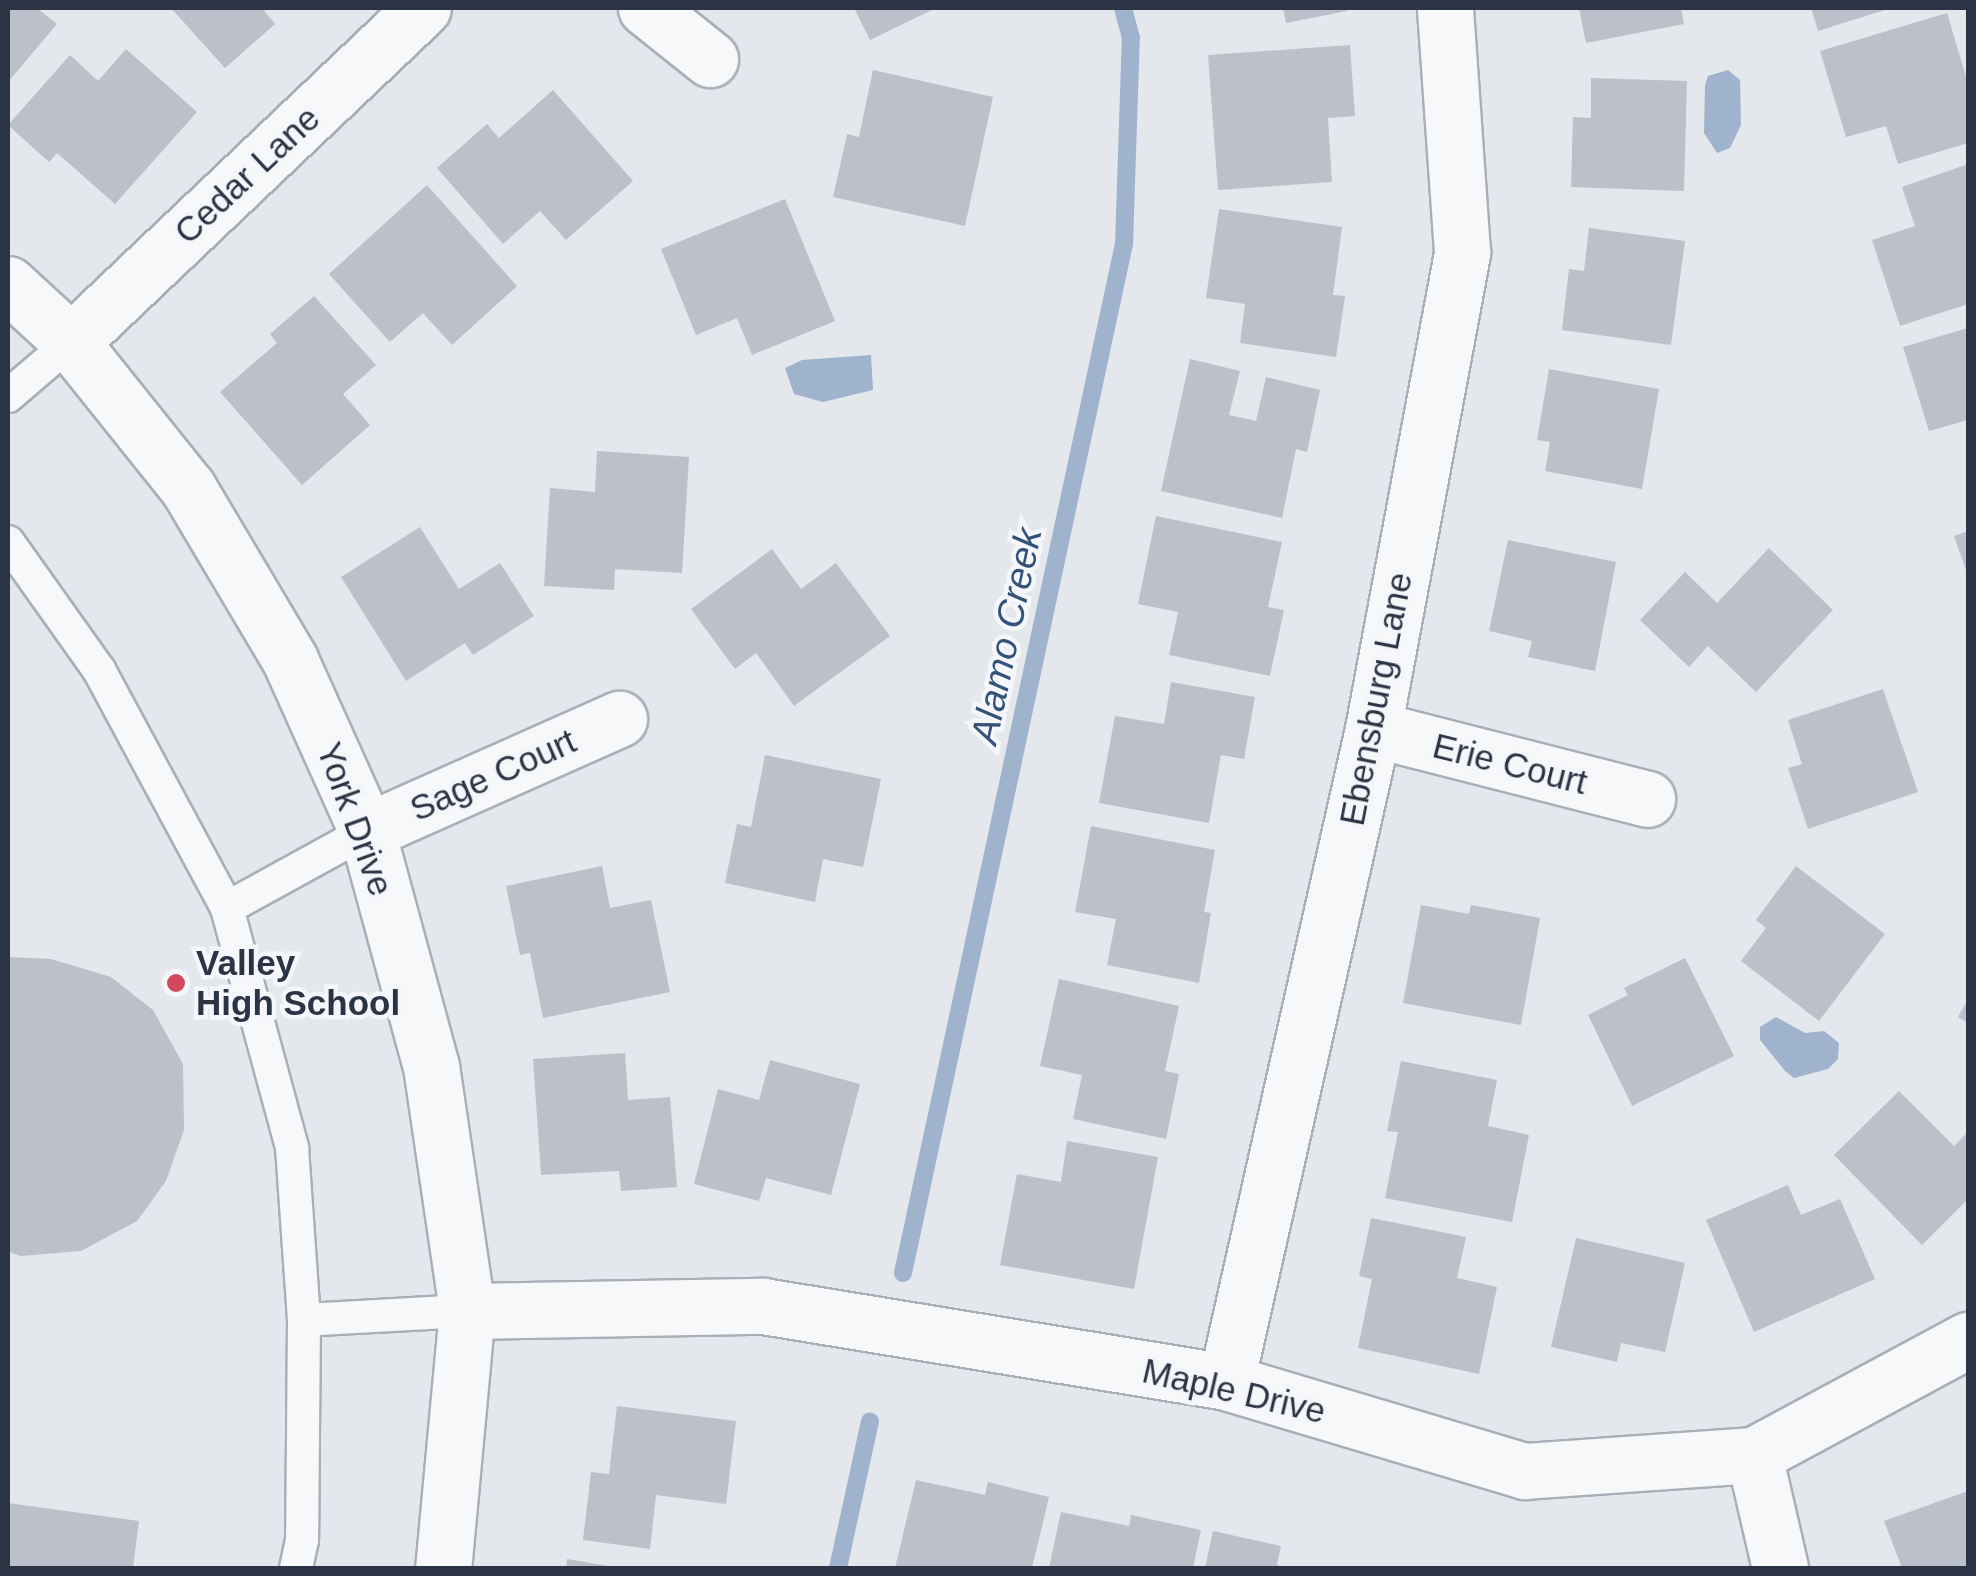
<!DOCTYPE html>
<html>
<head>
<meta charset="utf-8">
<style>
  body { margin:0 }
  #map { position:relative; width:1976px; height:1576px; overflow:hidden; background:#e4e7ec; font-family:Helvetica,sans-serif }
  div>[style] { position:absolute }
  .water>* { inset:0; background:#9fb4cc }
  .stream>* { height:18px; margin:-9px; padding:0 9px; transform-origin:9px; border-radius:9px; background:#9fb4cc }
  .building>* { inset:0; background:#bbc0ca }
  .roads { filter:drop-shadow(2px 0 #a9aeb7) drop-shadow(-2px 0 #a9aeb7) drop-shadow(0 2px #a9aeb7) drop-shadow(0 -2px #a9aeb7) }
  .lane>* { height:32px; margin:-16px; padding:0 16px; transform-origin:16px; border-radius:16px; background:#f7f8fa }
  .street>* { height:55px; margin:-27.5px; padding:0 27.5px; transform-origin:27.5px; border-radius:27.5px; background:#f7f8fa }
  .dots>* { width:28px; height:28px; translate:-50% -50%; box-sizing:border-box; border:5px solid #f4f6f9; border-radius:50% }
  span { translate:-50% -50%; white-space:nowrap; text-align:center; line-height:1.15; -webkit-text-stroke:9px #f4f6f9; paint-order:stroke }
  .street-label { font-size:35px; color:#2b3445 }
  .poi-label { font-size:35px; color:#2b3445; font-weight:700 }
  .left { translate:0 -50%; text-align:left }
  .water-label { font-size:38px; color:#34527a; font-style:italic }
  .frame { position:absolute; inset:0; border:10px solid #2b3445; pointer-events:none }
</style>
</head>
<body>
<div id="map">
  <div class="water">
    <i style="clip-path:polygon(1728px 70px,1740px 80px,1741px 125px,1730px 148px,1717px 153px,1704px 133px,1705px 85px,1708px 76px)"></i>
    <i style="clip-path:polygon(871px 355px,873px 390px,823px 402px,794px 394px,785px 368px,802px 360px)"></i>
    <i style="clip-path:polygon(1776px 1017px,1805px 1033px,1824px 1031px,1839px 1043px,1838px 1059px,1828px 1069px,1794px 1078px,1785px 1071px,1760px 1040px,1760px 1027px)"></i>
  </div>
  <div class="stream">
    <i style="left:903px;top:1273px;width:1052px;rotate:-77.88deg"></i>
    <i style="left:1124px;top:244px;width:206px;rotate:-88.1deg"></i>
    <i style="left:1131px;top:38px;width:31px;rotate:-105deg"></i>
    <i style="left:838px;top:1568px;width:150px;rotate:-77.7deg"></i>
  </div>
  <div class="building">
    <i style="clip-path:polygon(8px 8px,37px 8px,57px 24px,8px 82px)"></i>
    <i style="clip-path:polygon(171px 8px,268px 8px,264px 11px,275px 24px,225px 68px)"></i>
    <i style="clip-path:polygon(854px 8px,936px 8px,870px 40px)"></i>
    <i style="clip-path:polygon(1283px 8px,1346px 8px,1347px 11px,1286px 23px)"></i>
    <i style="clip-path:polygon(1579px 8px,1681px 8px,1684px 24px,1586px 43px)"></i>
    <i style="clip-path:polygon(1811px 8px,1891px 8px,1818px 31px)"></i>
    <i style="clip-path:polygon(1947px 13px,1968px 83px,1968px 143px,1898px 164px,1886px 126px,1846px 137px,1820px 51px)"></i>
    <i style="clip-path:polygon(1350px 45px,1355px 116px,1328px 118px,1332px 182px,1218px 190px,1208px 55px)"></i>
    <i style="clip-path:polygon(126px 49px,197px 112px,115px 204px,57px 153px,49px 162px,8px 125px,70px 55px,98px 81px)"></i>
    <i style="clip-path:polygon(873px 70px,993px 97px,965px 226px,833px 197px,847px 134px,859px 137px)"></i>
    <i style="clip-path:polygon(1591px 78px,1687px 81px,1684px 191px,1571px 187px,1573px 117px,1591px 118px)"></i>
    <i style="clip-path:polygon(553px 90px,633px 181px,566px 240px,540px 211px,503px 244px,437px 168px,487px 124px,499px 138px)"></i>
    <i style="clip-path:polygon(1968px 164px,1968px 304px,1900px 326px,1872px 240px,1915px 226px,1902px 187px)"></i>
    <i style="clip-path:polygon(427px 185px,517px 286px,452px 345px,423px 313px,390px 342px,329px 274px)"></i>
    <i style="clip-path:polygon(785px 199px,835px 321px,752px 355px,737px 318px,696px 335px,661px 249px)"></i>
    <i style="clip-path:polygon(1219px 209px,1342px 227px,1333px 295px,1345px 296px,1336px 357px,1240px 343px,1245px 304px,1206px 298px)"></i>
    <i style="clip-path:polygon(1589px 228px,1685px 241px,1671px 345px,1562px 330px,1569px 269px,1584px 271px)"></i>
    <i style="clip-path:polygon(314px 296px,376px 365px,343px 394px,370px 425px,302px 485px,220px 392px,277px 343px,270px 334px)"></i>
    <i style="clip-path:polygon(1968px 328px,1968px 420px,1929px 431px,1903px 347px)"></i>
    <i style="clip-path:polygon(1190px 359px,1240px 371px,1229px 415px,1256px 421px,1266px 377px,1320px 390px,1307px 452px,1296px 449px,1282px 518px,1161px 491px)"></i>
    <i style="clip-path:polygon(1549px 369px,1659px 389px,1642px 489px,1545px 471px,1550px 442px,1537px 440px)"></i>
    <i style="clip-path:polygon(597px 451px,689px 457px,682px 573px,615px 569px,614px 590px,544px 586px,550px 488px,595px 492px)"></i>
    <i style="clip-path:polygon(1156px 516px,1282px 542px,1268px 607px,1284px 610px,1270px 676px,1169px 655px,1178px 612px,1138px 604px)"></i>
    <i style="clip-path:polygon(420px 527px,459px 589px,500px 563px,534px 616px,473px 655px,465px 643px,406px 681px,341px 577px)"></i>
    <i style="clip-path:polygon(1968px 531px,1968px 576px,1954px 536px)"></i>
    <i style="clip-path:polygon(1508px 540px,1616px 562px,1595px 671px,1528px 657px,1532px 641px,1489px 631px)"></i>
    <i style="clip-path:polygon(1769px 548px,1833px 610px,1756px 692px,1708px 646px,1689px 667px,1640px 620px,1685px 572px,1717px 603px)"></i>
    <i style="clip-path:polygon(772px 549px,801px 589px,836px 563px,890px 636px,794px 706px,756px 653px,735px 669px,691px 609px)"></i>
    <i style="clip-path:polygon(1171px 682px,1255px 697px,1244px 759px,1221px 755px,1209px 823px,1099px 803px,1115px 716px,1164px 724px)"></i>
    <i style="clip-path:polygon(1883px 689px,1918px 792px,1808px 829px,1788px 768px,1802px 764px,1788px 720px)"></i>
    <i style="clip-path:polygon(765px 755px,881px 779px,863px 867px,823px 859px,815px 902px,725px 883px,737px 824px,751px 827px)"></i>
    <i style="clip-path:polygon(1091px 826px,1215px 850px,1204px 912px,1211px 913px,1199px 983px,1107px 965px,1116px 919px,1075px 912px)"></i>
    <i style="clip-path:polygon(602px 866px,610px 908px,651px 900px,670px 992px,543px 1018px,530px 953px,520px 955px,506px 886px)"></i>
    <i style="clip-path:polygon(1796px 866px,1885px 934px,1819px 1021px,1741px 961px,1766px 928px,1756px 920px)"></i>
    <i style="clip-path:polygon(1421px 905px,1469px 914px,1471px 905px,1540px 918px,1521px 1025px,1403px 1003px)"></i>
    <i style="clip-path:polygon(8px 957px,51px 959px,111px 977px,153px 1010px,183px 1064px,184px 1130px,166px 1181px,137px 1221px,81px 1251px,21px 1256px,8px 1252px)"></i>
    <i style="clip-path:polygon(1685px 958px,1734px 1056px,1632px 1106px,1588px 1015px,1628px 995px,1624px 988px)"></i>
    <i style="clip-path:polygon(1059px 979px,1179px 1006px,1165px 1071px,1179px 1074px,1166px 1139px,1073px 1119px,1082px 1075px,1040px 1066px)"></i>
    <i style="clip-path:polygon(1968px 999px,1968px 1023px,1958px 1017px)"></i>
    <i style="clip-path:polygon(625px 1053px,628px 1100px,670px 1097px,677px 1187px,621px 1191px,619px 1171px,541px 1175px,533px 1059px)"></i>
    <i style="clip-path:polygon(770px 1060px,860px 1084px,831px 1195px,766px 1178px,759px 1201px,694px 1184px,718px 1089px,759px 1100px)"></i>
    <i style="clip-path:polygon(1401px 1061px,1497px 1080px,1488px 1126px,1529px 1135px,1512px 1222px,1385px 1198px,1398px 1132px,1387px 1131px)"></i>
    <i style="clip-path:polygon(1899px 1091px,1954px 1146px,1968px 1132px,1968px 1199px,1922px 1245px,1834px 1155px)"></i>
    <i style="clip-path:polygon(1067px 1141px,1158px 1157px,1134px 1289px,1000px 1265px,1017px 1174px,1061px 1182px)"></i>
    <i style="clip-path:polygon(1788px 1185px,1801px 1215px,1840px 1199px,1875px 1279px,1754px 1332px,1706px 1220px)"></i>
    <i style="clip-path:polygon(1371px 1218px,1466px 1237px,1457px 1278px,1497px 1287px,1479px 1374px,1358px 1348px,1372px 1279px,1359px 1276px)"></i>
    <i style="clip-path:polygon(1576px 1238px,1685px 1263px,1665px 1352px,1621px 1343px,1617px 1362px,1551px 1347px)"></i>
    <i style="clip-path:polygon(617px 1406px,736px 1421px,726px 1504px,656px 1495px,650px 1549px,583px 1540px,591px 1472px,609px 1474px)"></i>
    <i style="clip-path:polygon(916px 1480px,985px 1495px,988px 1482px,1049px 1497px,1032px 1568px,895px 1568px)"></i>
    <i style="clip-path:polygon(1968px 1491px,1968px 1568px,1902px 1568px,1884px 1521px)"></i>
    <i style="clip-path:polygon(8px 1503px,139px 1521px,133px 1568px,8px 1568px)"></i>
    <i style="clip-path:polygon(1061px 1512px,1129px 1526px,1131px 1515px,1201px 1530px,1193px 1568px,1049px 1568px)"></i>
    <i style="clip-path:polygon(1213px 1531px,1281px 1546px,1277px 1565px,1288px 1568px,1205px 1568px)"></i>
    <i style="clip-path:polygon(567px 1559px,609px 1566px,609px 1568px,566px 1568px)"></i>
  </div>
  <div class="roads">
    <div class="lane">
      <i style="left:8px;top:396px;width:83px;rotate:-40.6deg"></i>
      <i style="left:8px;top:542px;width:157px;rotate:54.6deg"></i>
      <i style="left:99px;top:670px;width:270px;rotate:61.7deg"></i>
      <i style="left:227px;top:908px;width:249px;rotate:74.8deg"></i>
      <i style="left:292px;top:1148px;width:172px;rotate:86deg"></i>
      <i style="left:304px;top:1320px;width:220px;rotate:90.5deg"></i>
      <i style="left:302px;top:1540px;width:29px;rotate:102deg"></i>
      <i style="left:227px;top:908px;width:160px;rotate:-28.8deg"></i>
      <i style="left:304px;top:1320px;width:163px;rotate:-3.2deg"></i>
    </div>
    <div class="street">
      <i style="left:646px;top:8px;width:82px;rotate:38.6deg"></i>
      <i style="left:8px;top:284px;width:86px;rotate:42.6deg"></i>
      <i style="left:71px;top:342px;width:187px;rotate:51.3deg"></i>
      <i style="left:188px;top:488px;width:200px;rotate:59.3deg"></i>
      <i style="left:290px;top:660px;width:188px;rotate:65.8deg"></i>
      <i style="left:367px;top:831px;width:244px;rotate:74.8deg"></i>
      <i style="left:431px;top:1066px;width:248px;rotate:81.6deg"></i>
      <i style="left:467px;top:1311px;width:258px;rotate:95.3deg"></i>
      <i style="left:71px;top:342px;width:485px;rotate:-43.5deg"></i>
      <i style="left:1373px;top:729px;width:283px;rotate:14.3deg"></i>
      <i style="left:367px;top:831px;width:276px;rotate:-24deg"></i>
      <i style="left:467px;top:1311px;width:296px;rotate:-1deg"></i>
      <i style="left:763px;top:1306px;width:469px;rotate:9.3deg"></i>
      <i style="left:1226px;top:1382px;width:312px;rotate:16.6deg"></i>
      <i style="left:1525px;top:1471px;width:230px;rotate:-4deg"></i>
      <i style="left:1754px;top:1455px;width:243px;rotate:-28.3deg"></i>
      <i style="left:1226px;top:1382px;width:669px;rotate:-77.31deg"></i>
      <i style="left:1373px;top:729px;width:485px;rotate:-79.4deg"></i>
      <i style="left:1462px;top:252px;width:245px;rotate:-94deg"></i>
      <i style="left:1754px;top:1455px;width:116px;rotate:77deg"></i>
    </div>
  </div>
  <div class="dots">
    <i style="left:176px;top:983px;background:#d1495b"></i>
  </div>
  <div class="street-label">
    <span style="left:247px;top:175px;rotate:-43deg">Cedar Lane</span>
    <span style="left:1376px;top:699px;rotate:-79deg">Ebensburg Lane</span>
    <span style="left:1510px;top:764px;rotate:14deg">Erie Court</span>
    <span style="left:493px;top:775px;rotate:-24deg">Sage Court</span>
    <span style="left:355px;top:819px;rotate:70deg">York Drive</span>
    <span style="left:1234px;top:1391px;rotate:13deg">Maple Drive</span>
  </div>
  <div class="poi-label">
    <span class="left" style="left:196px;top:983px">Valley<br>High School</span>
  </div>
  <div class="water-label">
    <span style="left:1007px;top:636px;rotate:-78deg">Alamo Creek</span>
  </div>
  <div class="frame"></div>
</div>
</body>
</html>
